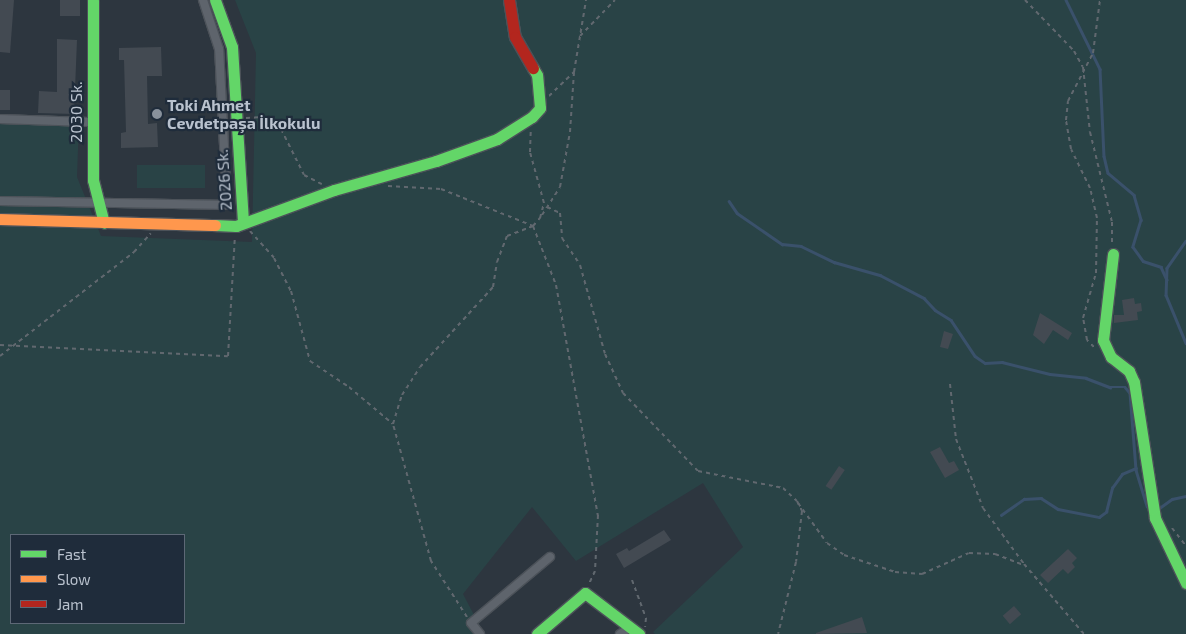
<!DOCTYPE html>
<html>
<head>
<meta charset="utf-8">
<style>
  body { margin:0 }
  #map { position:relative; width:1186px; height:634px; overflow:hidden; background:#2d363f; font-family:"Exo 2",sans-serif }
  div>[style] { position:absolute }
  .green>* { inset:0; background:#294346; transform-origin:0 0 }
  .stream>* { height:2.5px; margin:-1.25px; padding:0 1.25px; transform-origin:1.25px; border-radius:1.25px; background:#3a516b }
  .building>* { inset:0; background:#434a52; transform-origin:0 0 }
  .path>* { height:2px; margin-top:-1px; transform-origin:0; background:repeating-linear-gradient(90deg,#61686f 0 4px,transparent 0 8px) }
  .roads { filter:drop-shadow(1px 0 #4c5259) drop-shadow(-1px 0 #4c5259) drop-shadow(0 1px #4c5259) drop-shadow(0 -1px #4c5259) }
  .street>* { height:8px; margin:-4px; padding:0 4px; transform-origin:4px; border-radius:4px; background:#5e646c }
  .fast>* { height:11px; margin:-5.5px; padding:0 5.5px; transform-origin:5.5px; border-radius:5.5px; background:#63d668 }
  .slow>* { height:11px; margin:-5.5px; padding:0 5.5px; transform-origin:5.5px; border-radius:5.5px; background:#ff974d }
  .jam>* { height:11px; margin:-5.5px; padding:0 5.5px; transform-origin:5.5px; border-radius:5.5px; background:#b3261e }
  .dots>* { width:14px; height:14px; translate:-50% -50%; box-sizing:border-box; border:2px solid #1f2c3b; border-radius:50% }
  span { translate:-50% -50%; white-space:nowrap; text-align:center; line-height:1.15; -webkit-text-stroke:4.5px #1f2c3b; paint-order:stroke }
  .poi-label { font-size:16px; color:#b9c2ce; font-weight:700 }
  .left { translate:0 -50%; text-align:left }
  .street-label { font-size:16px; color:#b9c2ce }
  .legend { position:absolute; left:10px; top:534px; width:175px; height:90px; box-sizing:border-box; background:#1f2c3b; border:1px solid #5d6876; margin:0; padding:6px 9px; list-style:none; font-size:15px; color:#b9c2ce }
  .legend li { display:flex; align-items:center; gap:10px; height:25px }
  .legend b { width:25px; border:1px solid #5d6876 }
</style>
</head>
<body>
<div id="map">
  <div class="green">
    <i style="clip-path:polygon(evenodd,235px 0,1186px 0,1186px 634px,655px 634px,653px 632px,743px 547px,703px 483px,576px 561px,532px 507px,463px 594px,484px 634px,0 634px,0 119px,79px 121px,77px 177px,101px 236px,252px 242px,256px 53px,235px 0,11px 535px,184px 535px,184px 623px,11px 623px,11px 535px)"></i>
    <i style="left:137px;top:165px;width:68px;height:23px"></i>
  </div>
  <div class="stream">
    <i style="left:1066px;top:0;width:77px;rotate:63.8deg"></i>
    <i style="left:1100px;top:69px;width:87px;rotate:87.4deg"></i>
    <i style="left:1104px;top:156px;width:17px;rotate:77deg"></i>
    <i style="left:1108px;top:173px;width:34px;rotate:40deg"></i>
    <i style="left:1134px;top:195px;width:26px;rotate:74deg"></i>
    <i style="left:1141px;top:220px;width:28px;rotate:107deg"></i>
    <i style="left:1133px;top:247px;width:17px;rotate:54deg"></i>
    <i style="left:1143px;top:261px;width:19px;rotate:18deg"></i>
    <i style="left:1161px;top:267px;width:14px;rotate:65deg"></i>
    <i style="left:729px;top:201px;width:14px;rotate:56deg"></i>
    <i style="left:737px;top:213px;width:55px;rotate:34.6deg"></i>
    <i style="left:782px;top:244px;width:19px;rotate:6deg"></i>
    <i style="left:801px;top:246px;width:37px;rotate:26deg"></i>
    <i style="left:834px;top:262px;width:48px;rotate:15.8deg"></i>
    <i style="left:880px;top:275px;width:50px;rotate:27.6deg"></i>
    <i style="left:924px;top:298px;width:16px;rotate:47deg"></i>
    <i style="left:935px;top:310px;width:19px;rotate:32deg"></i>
    <i style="left:951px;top:320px;width:43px;rotate:56.3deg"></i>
    <i style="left:975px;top:356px;width:12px;rotate:35deg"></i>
    <i style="left:985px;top:363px;width:17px;rotate:-3deg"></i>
    <i style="left:1002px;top:362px;width:49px;rotate:14deg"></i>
    <i style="left:1050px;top:374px;width:36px;rotate:6deg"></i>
    <i style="left:1086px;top:378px;width:26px;rotate:21deg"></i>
    <i style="left:1110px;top:387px;width:15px"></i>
    <i style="left:1125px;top:387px;width:8px;rotate:50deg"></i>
    <i style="left:1130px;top:393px;width:77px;rotate:85.5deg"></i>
    <i style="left:1136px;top:470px;width:38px;rotate:73deg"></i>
    <i style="left:1186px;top:241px;width:33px;rotate:125deg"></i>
    <i style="left:1167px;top:268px;width:27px;rotate:92deg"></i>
    <i style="left:1166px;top:295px;width:52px;rotate:67.4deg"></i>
    <i style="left:1158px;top:509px;width:17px;rotate:-36deg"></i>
    <i style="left:1172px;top:499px;width:14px;rotate:-12deg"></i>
    <i style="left:1001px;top:515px;width:28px;rotate:-35deg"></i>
    <i style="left:1024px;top:499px;width:17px;rotate:-3deg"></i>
    <i style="left:1041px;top:498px;width:20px;rotate:33deg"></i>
    <i style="left:1058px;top:509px;width:42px;rotate:11deg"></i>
    <i style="left:1099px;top:517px;width:9px;rotate:-36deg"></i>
    <i style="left:1106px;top:512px;width:25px;rotate:-76deg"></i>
    <i style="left:1112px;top:488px;width:17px;rotate:-54deg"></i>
    <i style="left:1122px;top:474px;width:15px;rotate:-23deg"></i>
  </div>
  <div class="building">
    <i style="clip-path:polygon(0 0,14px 0,10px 53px,0 52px)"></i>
    <i style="left:60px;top:0;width:20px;height:16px"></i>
    <i style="clip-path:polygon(57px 39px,77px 40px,74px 114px,38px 113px,39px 91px,57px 92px)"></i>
    <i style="clip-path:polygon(161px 47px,162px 76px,147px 76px,148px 124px,157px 123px,158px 147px,121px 148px,121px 133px,126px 132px,124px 60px,119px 60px,119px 48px)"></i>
    <i style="left:0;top:90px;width:10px;height:20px"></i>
    <i style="clip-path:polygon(1134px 298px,1135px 304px,1141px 303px,1142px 311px,1137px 312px,1138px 320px,1114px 323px,1114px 315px,1124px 315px,1122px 300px)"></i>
    <i style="clip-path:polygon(1040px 313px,1072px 333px,1068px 340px,1053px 330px,1044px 344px,1033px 335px)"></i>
    <i style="clip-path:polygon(944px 331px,953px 334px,948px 349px,940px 347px)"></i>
    <i style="clip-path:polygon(940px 447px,949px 463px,954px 461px,959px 470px,945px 478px,930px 452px)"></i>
    <i style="left:839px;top:466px;width:7px;height:24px;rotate:34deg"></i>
    <i style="clip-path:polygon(664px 530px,671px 540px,624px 568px,616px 554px,627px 548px,629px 551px)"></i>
    <i style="clip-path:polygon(1068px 549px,1077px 558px,1072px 563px,1075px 567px,1068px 574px,1063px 569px,1048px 583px,1040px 575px)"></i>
    <i style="left:1014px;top:606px;width:11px;height:15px;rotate:49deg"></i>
    <i style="clip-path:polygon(862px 617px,867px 633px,816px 634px,816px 633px)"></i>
  </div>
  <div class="path">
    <i style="left:1025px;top:0;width:71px;rotate:46.1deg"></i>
    <i style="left:1074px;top:51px;width:18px;rotate:61deg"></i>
    <i style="left:1083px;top:67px;width:65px;rotate:83.9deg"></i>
    <i style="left:1090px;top:132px;width:93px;rotate:76.3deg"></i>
    <i style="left:1112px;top:222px;width:22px;rotate:90deg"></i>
    <i style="left:580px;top:36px;width:50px;rotate:-45.8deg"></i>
    <i style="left:549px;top:96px;width:35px;rotate:-44deg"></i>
    <i style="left:574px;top:72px;width:73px;rotate:-80.5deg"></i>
    <i style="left:246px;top:118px;width:18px;rotate:-3deg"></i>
    <i style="left:264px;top:117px;width:21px;rotate:35deg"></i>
    <i style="left:281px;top:129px;width:51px;rotate:63.4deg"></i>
    <i style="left:304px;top:175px;width:20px;rotate:27deg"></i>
    <i style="left:388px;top:186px;width:53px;rotate:3.2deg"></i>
    <i style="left:441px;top:189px;width:99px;rotate:21.9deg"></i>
    <i style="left:533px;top:226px;width:63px;rotate:68.7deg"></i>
    <i style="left:556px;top:285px;width:234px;rotate:79.7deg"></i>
    <i style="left:598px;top:515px;width:56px;rotate:93.1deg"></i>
    <i style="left:595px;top:571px;width:14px;rotate:115deg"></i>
    <i style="left:547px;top:207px;width:14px;rotate:25deg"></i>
    <i style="left:560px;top:213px;width:25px;rotate:85deg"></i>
    <i style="left:562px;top:238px;width:32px;rotate:56deg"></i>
    <i style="left:580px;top:265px;width:92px;rotate:74.3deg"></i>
    <i style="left:605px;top:354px;width:43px;rotate:65.2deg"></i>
    <i style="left:623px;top:393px;width:108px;rotate:46.1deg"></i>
    <i style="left:698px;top:471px;width:87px;rotate:11.3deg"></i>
    <i style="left:783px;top:488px;width:19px;rotate:43deg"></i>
    <i style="left:797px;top:501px;width:11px;rotate:63deg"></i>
    <i style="left:802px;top:511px;width:51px;rotate:96.7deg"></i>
    <i style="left:796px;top:562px;width:74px;rotate:104deg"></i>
    <i style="left:542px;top:215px;width:33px;rotate:-57deg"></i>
    <i style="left:560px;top:187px;width:56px;rotate:-79.7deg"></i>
    <i style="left:570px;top:132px;width:60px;rotate:-86.2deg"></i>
    <i style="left:250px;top:231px;width:36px;rotate:48deg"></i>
    <i style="left:274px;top:258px;width:37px;rotate:63deg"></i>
    <i style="left:291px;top:291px;width:73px;rotate:74.8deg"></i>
    <i style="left:310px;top:361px;width:47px;rotate:33.7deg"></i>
    <i style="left:349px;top:387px;width:57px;rotate:40.1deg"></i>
    <i style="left:0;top:345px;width:228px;rotate:2.8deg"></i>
    <i style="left:228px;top:356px;width:120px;rotate:-86.7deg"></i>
    <i style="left:1094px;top:347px;width:10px;rotate:-135deg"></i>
    <i style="left:1087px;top:340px;width:22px;rotate:-100deg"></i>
    <i style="left:1083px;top:318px;width:47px;rotate:-73.9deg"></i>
    <i style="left:1096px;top:273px;width:55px;rotate:-89deg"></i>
    <i style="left:1097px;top:218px;width:31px;rotate:-103deg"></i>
    <i style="left:1090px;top:188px;width:43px;rotate:-116deg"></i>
    <i style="left:1071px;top:149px;width:29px;rotate:-100deg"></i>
    <i style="left:1066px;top:120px;width:19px;rotate:-84deg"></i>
    <i style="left:1068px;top:101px;width:54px;rotate:-62.5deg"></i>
    <i style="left:1093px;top:53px;width:53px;rotate:-82.5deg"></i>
    <i style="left:0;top:356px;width:170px;rotate:-37.8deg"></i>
    <i style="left:134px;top:252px;width:25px;rotate:-48deg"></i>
    <i style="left:950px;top:384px;width:55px;rotate:83.8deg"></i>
    <i style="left:956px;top:439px;width:74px;rotate:68.6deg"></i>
    <i style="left:983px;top:508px;width:69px;rotate:53.8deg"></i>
    <i style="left:1024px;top:564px;width:92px;rotate:49.4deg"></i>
    <i style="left:798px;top:503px;width:49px;rotate:54.1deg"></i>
    <i style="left:827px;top:543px;width:21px;rotate:35deg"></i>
    <i style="left:844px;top:555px;width:54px;rotate:18.4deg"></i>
    <i style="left:895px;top:572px;width:27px;rotate:4deg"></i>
    <i style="left:922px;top:574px;width:51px;rotate:-24.1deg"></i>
    <i style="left:969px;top:553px;width:26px;rotate:2deg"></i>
    <i style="left:995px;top:554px;width:31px;rotate:21deg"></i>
    <i style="left:1172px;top:528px;width:23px;rotate:52deg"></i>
    <i style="left:632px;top:580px;width:40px;rotate:69.8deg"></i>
    <i style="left:646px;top:618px;width:9px;rotate:96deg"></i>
    <i style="left:467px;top:617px;width:67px;rotate:-122.7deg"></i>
    <i style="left:431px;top:561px;width:142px;rotate:-105.5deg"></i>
    <i style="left:393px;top:424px;width:30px;rotate:-73deg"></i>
    <i style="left:402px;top:395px;width:33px;rotate:-57deg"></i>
    <i style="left:420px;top:367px;width:108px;rotate:-47.6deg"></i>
    <i style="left:493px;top:287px;width:25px;rotate:-81deg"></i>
    <i style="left:497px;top:262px;width:28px;rotate:-69deg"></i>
    <i style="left:507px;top:236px;width:28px;rotate:-21deg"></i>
    <i style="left:533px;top:226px;width:11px;rotate:-49deg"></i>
    <i style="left:540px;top:218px;width:16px;rotate:-75deg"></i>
    <i style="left:544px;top:203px;width:53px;rotate:-105.4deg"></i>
    <i style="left:530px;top:152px;width:23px;rotate:-88deg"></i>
  </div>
  <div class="roads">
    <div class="street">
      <i style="left:0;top:119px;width:92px;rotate:1.9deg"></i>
      <i style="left:0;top:201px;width:227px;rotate:1deg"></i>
      <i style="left:227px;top:205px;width:156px;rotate:-92.9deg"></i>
      <i style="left:219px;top:49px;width:52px;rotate:-108.1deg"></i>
      <i style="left:480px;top:634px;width:14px;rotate:-129deg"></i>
      <i style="left:471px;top:623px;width:103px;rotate:-39.9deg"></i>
      <i style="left:620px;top:634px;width:11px;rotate:-34deg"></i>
    </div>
    <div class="fast">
      <i style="left:93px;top:0;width:180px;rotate:90deg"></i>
      <i style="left:93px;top:180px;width:44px;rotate:75.7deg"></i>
      <i style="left:215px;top:0;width:50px;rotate:70.1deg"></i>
      <i style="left:232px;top:47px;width:175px;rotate:86.4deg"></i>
      <i style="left:215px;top:225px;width:21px;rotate:3deg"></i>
      <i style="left:236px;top:226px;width:104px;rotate:-20.2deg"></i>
      <i style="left:334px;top:190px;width:106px;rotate:-15.9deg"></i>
      <i style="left:436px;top:161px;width:65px;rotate:-19.8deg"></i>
      <i style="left:497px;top:139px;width:41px;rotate:-32.2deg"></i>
      <i style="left:532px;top:117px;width:12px;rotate:-48deg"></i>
      <i style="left:540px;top:108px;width:33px;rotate:-95deg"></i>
      <i style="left:537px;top:75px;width:8px;rotate:-120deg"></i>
      <i style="left:1113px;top:254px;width:87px;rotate:96.6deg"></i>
      <i style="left:1103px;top:340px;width:19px;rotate:65deg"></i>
      <i style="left:1111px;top:357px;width:23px;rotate:38deg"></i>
      <i style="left:1129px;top:371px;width:12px;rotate:66deg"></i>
      <i style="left:1134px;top:382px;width:138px;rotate:81.2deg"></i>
      <i style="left:1155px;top:518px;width:72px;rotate:64.5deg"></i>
      <i style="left:537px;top:634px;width:63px;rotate:-40.5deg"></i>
      <i style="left:585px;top:593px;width:68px;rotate:37.2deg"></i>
    </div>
    <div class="slow">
      <i style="left:0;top:219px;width:215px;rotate:1.6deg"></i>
    </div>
    <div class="jam">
      <i style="left:509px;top:0;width:37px;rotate:81deg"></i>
      <i style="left:515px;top:37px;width:36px;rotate:60deg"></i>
    </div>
  </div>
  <div class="dots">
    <i style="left:157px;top:114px;background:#88919c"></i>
  </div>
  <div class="poi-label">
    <span class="left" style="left:167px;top:114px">Toki Ahmet<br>Cevdetpaşa İlkokulu</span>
  </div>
  <div class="street-label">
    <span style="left:76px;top:112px;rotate:-90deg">2030 Sk.</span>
    <span style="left:224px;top:180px;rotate:-94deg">2026 Sk.</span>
  </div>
  <ul class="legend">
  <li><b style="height:6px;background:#63d668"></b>Fast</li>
  <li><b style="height:6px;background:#ff974d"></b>Slow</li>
  <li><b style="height:6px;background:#b3261e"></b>Jam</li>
  </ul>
</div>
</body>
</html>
